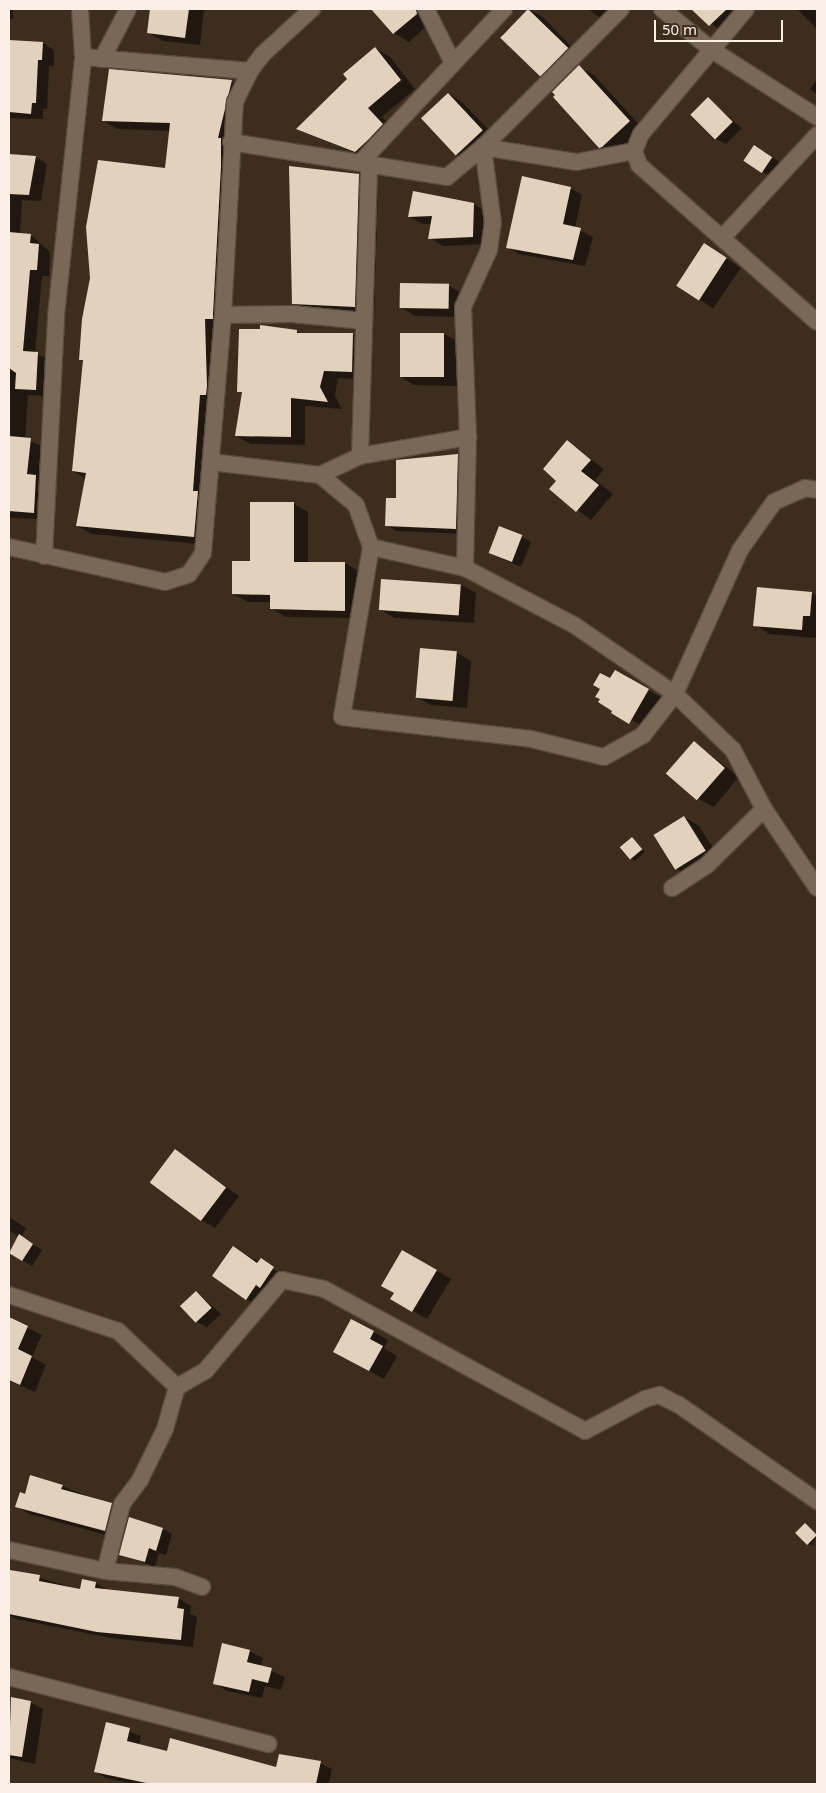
<!DOCTYPE html>
<html>
<head>
<meta charset="utf-8">
<style>
  body { margin:0 }
  #map { position:relative; width:826px; height:1793px; overflow:hidden; background:#3c2d1f; font-family:"Noto Sans",sans-serif }
  div>[style] { position:absolute }
  .shadow>* { inset:0; background:#0007; transform-origin:0 0 }
  .building>* { inset:0; background:#e2d1bd; transform-origin:0 0 }
  .roads { filter:drop-shadow(1px 0 #574a3e) drop-shadow(-1px 0 #574a3e) drop-shadow(0 1px #574a3e) drop-shadow(0 -1px #574a3e) }
  .minor>* { height:16px; margin:-8px; padding:0 8px; transform-origin:8px; border-radius:8px; background:#796758 }
  span { translate:-50% -50%; white-space:nowrap; text-align:center; line-height:1.15; -webkit-text-stroke:5px #3c2d1f; paint-order:stroke }
  .frame { position:absolute; inset:0; border:10px solid #fbf0e8; pointer-events:none }
  .scale { position:absolute; left:654px; top:20px; width:129px; height:22px; box-sizing:border-box; border:2px solid #fbf0e8; border-top:0; padding-left:6px; font-size:15px; line-height:18px; white-space:nowrap; color:#fbf0e8; -webkit-text-stroke:4px #3c2d1f; paint-order:stroke }
</style>
</head>
<body>
<div id="map">
  <div class="shadow">
    <i style="left:9px;top:9px;width:4px;height:10px"></i>
    <i style="clip-path:polygon(152px 9px,204px 9px,200px 45px,163px 41px,148px 32px)"></i>
    <i style="clip-path:polygon(373px 9px,418px 9px,430px 23px,409px 42px,394px 33px)"></i>
    <i style="clip-path:polygon(529px 9px,544px 18px,581px 57px,554px 85px,539px 76px,501px 36px)"></i>
    <i style="clip-path:polygon(588px 9px,618px 9px,606px 22px)"></i>
    <i style="clip-path:polygon(693px 9px,748px 9px,725px 34px)"></i>
    <i style="clip-path:polygon(797px 9px,817px 9px,817px 29px)"></i>
    <i style="clip-path:polygon(9px 42px,43px 43px,54px 50px,54px 66px,49px 66px,47px 109px,43px 109px,43px 119px,9px 118px)"></i>
    <i style="clip-path:polygon(375px 48px,390px 57px,415px 89px,382px 117px,397px 133px,371px 160px,298px 129px,349px 79px)"></i>
    <i style="clip-path:polygon(579px 67px,594px 75px,644px 130px,614px 155px,600px 147px,557px 95px)"></i>
    <i style="clip-path:polygon(817px 80px,817px 95px,810px 89px)"></i>
    <i style="clip-path:polygon(231px 81px,246px 89px,232px 146px,209px 545px,92px 534px,77px 526px,86px 479px,73px 471px,84px 362px,81px 360px,166px 170px,171px 131px,118px 129px,103px 121px)"></i>
    <i style="clip-path:polygon(449px 94px,463px 103px,497px 139px,471px 164px,456px 155px,422px 119px)"></i>
    <i style="clip-path:polygon(708px 99px,742px 128px,726px 144px,716px 139px)"></i>
    <i style="clip-path:polygon(764px 152px,781px 163px,772px 177px,763px 172px)"></i>
    <i style="clip-path:polygon(9px 156px,36px 157px,47px 164px,41px 201px,22px 200px,20px 234px,31px 235px,50px 252px,49px 276px,42px 276px,35px 353px,49px 360px,47px 396px,28px 395px,25px 439px,42px 446px,39px 478px,47px 483px,45px 519px,9px 518px,9px 475px,13px 470px,9px 469px)"></i>
    <i style="clip-path:polygon(358px 175px,378px 186px,374px 317px,313px 315px,293px 303px)"></i>
    <i style="clip-path:polygon(570px 188px,582px 195px,575px 228px,593px 237px,585px 266px,519px 254px,507px 247px)"></i>
    <i style="clip-path:polygon(474px 204px,487px 212px,486px 244px,443px 246px,430px 238px,432px 224px,423px 224px,409px 217px)"></i>
    <i style="left:705px;top:244px;width:43px;height:49px;rotate:34deg"></i>
    <i style="clip-path:polygon(401px 284px,449px 286px,464px 294px,463px 317px,415px 316px,400px 307px)"></i>
    <i style="clip-path:polygon(297px 331px,302px 334px,353px 334px,367px 342px,366px 380px,338px 378px,335px 396px,342px 409px,305px 406px,305px 445px,251px 444px,236px 436px,243px 393px,239px 391px)"></i>
    <i style="clip-path:polygon(444px 334px,459px 342px,457px 386px,414px 385px,399px 376px)"></i>
    <i style="clip-path:polygon(567px 442px,604px 469px,595px 480px,613px 494px,591px 520px,551px 489px,558px 480px)"></i>
    <i style="clip-path:polygon(457px 455px,467px 461px,465px 534px,396px 531px,386px 525px,397px 499px)"></i>
    <i style="clip-path:polygon(293px 503px,308px 512px,308px 563px,345px 563px,360px 572px,359px 618px,286px 617px,272px 609px,272px 602px,248px 602px,233px 594px,251px 562px)"></i>
    <i style="clip-path:polygon(521px 536px,531px 542px,521px 567px,489px 553px)"></i>
    <i style="clip-path:polygon(461px 585px,476px 593px,474px 623px,395px 618px,380px 610px)"></i>
    <i style="clip-path:polygon(812px 593px,817px 596px,816px 638px,769px 634px,755px 625px)"></i>
    <i style="clip-path:polygon(456px 652px,471px 661px,467px 708px,431px 705px,416px 697px)"></i>
    <i style="left:615px;top:672px;width:55px;height:34px;rotate:29deg"></i>
    <i style="clip-path:polygon(694px 742px,739px 777px,714px 807px,699px 799px)"></i>
    <i style="clip-path:polygon(684px 817px,699px 826px,720px 859px,692px 877px,677px 869px)"></i>
    <i style="clip-path:polygon(632px 839px,645px 852px,635px 861px,630px 858px)"></i>
    <i style="clip-path:polygon(175px 1150px,239px 1196px,215px 1228px,201px 1220px)"></i>
    <i style="clip-path:polygon(9px 1217px,26px 1228px,21px 1237px,42px 1250px,32px 1266px,9px 1252px,19px 1237px,9px 1230px)"></i>
    <i style="clip-path:polygon(233px 1248px,288px 1277px,261px 1307px,246px 1299px)"></i>
    <i style="clip-path:polygon(402px 1251px,451px 1279px,427px 1319px,392px 1299px)"></i>
    <i style="clip-path:polygon(196px 1292px,221px 1314px,207px 1327px,197px 1322px)"></i>
    <i style="clip-path:polygon(9px 1319px,42px 1335px,32px 1357px,46px 1365px,35px 1392px,9px 1381px)"></i>
    <i style="clip-path:polygon(352px 1320px,388px 1340px,384px 1348px,397px 1356px,384px 1379px,349px 1360px)"></i>
    <i style="clip-path:polygon(62px 1486px,124px 1511px,117px 1538px,29px 1514px,17px 1507px,26px 1495px)"></i>
    <i style="clip-path:polygon(805px 1524px,817px 1535px,812px 1546px,808px 1543px)"></i>
    <i style="clip-path:polygon(163px 1529px,172px 1534px,166px 1555px,159px 1553px,155px 1567px,121px 1554px)"></i>
    <i style="clip-path:polygon(evenodd,9px 1569px,81px 1590px,96px 1583px,108px 1590px,178px 1598px,191px 1606px,190px 1614px,197px 1617px,193px 1647px,111px 1638px,16px 1619px,9px 1615px,9px 1569px,177px 1602px,179px 1602px,178px 1614px,175px 1614px,177px 1602px)"></i>
    <i style="clip-path:polygon(250px 1651px,263px 1658px,261px 1666px,285px 1677px,281px 1690px,265px 1686px,262px 1698px,227px 1691px,214px 1683px)"></i>
    <i style="clip-path:polygon(12px 1699px,30px 1702px,43px 1709px,35px 1764px,9px 1758px,9px 1712px)"></i>
    <i style="clip-path:polygon(107px 1724px,141px 1736px,139px 1745px,168px 1752px,277px 1769px,320px 1763px,332px 1769px,329px 1784px,134px 1784px,106px 1778px,95px 1772px)"></i>
  </div>
  <div class="building">
    <i style="clip-path:polygon(150px 9px,189px 9px,185px 38px,147px 33px)"></i>
    <i style="clip-path:polygon(371px 9px,416px 9px,417px 14px,393px 34px)"></i>
    <i style="left:528px;top:9px;width:56px;height:40px;rotate:44deg"></i>
    <i style="clip-path:polygon(691px 9px,727px 9px,709px 26px)"></i>
    <i style="clip-path:polygon(9px 40px,43px 42px,42px 60px,38px 60px,36px 103px,32px 103px,31px 114px,9px 112px)"></i>
    <i style="clip-path:polygon(375px 47px,401px 80px,368px 108px,383px 124px,368px 140px,355px 152px,296px 129px,347px 79px,343px 74px)"></i>
    <i style="clip-path:polygon(579px 65px,630px 121px,602px 147px,599px 148px,553px 97px,555px 95px,552px 92px)"></i>
    <i style="clip-path:polygon(109px 69px,232px 80px,218px 138px,221px 138px,221px 167px,213px 314px,213px 319px,205px 319px,207px 386px,206px 395px,200px 395px,193px 491px,198px 491px,194px 537px,76px 526px,86px 473px,72px 471px,83px 360px,79px 360px,82px 319px,90px 278px,86px 227px,98px 160px,165px 168px,170px 123px,102px 121px)"></i>
    <i style="left:448px;top:93px;width:51px;height:37px;rotate:47deg"></i>
    <i style="left:708px;top:97px;width:35px;height:25px;rotate:45deg"></i>
    <i style="left:754px;top:145px;width:22px;height:19px;rotate:34deg"></i>
    <i style="clip-path:polygon(9px 154px,36px 156px,29px 195px,9px 194px)"></i>
    <i style="clip-path:polygon(289px 166px,359px 174px,355px 307px,292px 304px)"></i>
    <i style="clip-path:polygon(522px 176px,571px 187px,563px 224px,581px 228px,573px 260px,506px 248px)"></i>
    <i style="clip-path:polygon(413px 191px,474px 203px,473px 237px,428px 239px,432px 216px,408px 217px)"></i>
    <i style="clip-path:polygon(9px 232px,31px 234px,30px 243px,39px 244px,37px 270px,30px 270px,23px 351px,38px 352px,36px 390px,15px 389px,16px 373px,9px 368px)"></i>
    <i style="left:704px;top:243px;width:27px;height:51px;rotate:33deg"></i>
    <i style="left:400px;top:283px;width:49px;height:25px;rotate:1deg"></i>
    <i style="clip-path:polygon(260px 325px,297px 330px,297px 333px,353px 333px,352px 372px,324px 371px,320px 387px,328px 402px,291px 398px,291px 437px,235px 436px,242px 392px,237px 392px,239px 329px,260px 329px)"></i>
    <i style="left:400px;top:333px;width:44px;height:44px"></i>
    <i style="clip-path:polygon(9px 436px,31px 438px,27px 474px,36px 475px,34px 513px,9px 511px)"></i>
    <i style="clip-path:polygon(567px 440px,591px 460px,581px 471px,599px 485px,576px 512px,549px 489px,556px 481px,543px 469px)"></i>
    <i style="clip-path:polygon(458px 454px,456px 529px,385px 526px,386px 498px,396px 498px,396px 460px)"></i>
    <i style="clip-path:polygon(250px 502px,294px 502px,294px 562px,345px 562px,345px 611px,270px 609px,270px 595px,232px 594px,232px 561px,250px 561px)"></i>
    <i style="left:499px;top:526px;width:25px;height:29px;rotate:21deg"></i>
    <i style="left:381px;top:579px;width:80px;height:31px;rotate:4deg"></i>
    <i style="clip-path:polygon(757px 587px,812px 592px,810px 616px,803px 616px,802px 630px,753px 626px)"></i>
    <i style="left:420px;top:648px;width:37px;height:50px;rotate:5deg"></i>
    <i style="clip-path:polygon(615px 670px,649px 689px,629px 724px,611px 713px,612px 711px,598px 702px,600px 699px,595px 697px,600px 689px,593px 685px,600px 673px,610px 678px)"></i>
    <i style="left:694px;top:741px;width:41px;height:43px;rotate:41deg"></i>
    <i style="left:684px;top:816px;width:41px;height:36px;rotate:58deg"></i>
    <i style="left:632px;top:837px;width:16px;height:16px;rotate:50deg"></i>
    <i style="left:175px;top:1149px;width:64px;height:42px;rotate:37deg"></i>
    <i style="clip-path:polygon(19px 1234px,33px 1244px,22px 1261px,9px 1253px)"></i>
    <i style="clip-path:polygon(233px 1246px,257px 1263px,261px 1258px,274px 1267px,260px 1288px,256px 1285px,246px 1300px,212px 1276px)"></i>
    <i style="clip-path:polygon(402px 1250px,437px 1270px,412px 1312px,390px 1299px,394px 1293px,381px 1286px)"></i>
    <i style="left:196px;top:1291px;width:23px;height:22px;rotate:47deg"></i>
    <i style="clip-path:polygon(9px 1317px,28px 1326px,18px 1349px,32px 1356px,20px 1385px,9px 1380px)"></i>
    <i style="clip-path:polygon(351px 1319px,374px 1331px,370px 1339px,383px 1346px,369px 1371px,333px 1352px)"></i>
    <i style="clip-path:polygon(30px 1475px,63px 1485px,61px 1489px,112px 1503px,105px 1531px,15px 1507px,20px 1492px,25px 1494px)"></i>
    <i style="clip-path:polygon(129px 1517px,163px 1528px,156px 1551px,149px 1548px,145px 1562px,119px 1555px)"></i>
    <i style="left:805px;top:1523px;width:17px;height:14px;rotate:45deg"></i>
    <i style="clip-path:polygon(10px 1570px,40px 1575px,39px 1581px,80px 1589px,82px 1579px,96px 1582px,95px 1588px,179px 1597px,177px 1608px,184px 1609px,181px 1640px,97px 1632px,9px 1614px)"></i>
    <i style="clip-path:polygon(222px 1643px,250px 1650px,247px 1662px,272px 1668px,268px 1683px,252px 1679px,249px 1692px,213px 1684px)"></i>
    <i style="clip-path:polygon(11px 1697px,31px 1701px,22px 1757px,9px 1755px)"></i>
    <i style="clip-path:polygon(106px 1722px,130px 1728px,127px 1741px,167px 1751px,170px 1738px,276px 1767px,279px 1754px,321px 1761px,316px 1784px,151px 1784px,94px 1772px)"></i>
  </div>
  <div class="roads">
    <div class="minor">
      <i style="left:426px;top:9px;width:60px;rotate:63.4deg"></i>
      <i style="left:662px;top:9px;width:65px;rotate:39.4deg"></i>
      <i style="left:712px;top:50px;width:125px;rotate:32.5deg"></i>
      <i style="left:746px;top:9px;width:163px;rotate:130deg"></i>
      <i style="left:641px;top:134px;width:18px;rotate:112deg"></i>
      <i style="left:634px;top:151px;width:15px;rotate:70deg"></i>
      <i style="left:639px;top:165px;width:237px;rotate:41.4deg"></i>
      <i style="left:83px;top:57px;width:168px;rotate:4.8deg"></i>
      <i style="left:102px;top:59px;width:56px;rotate:-62.5deg"></i>
      <i style="left:231px;top:142px;width:219px;rotate:9.2deg"></i>
      <i style="left:447px;top:177px;width:47px;rotate:-39.8deg"></i>
      <i style="left:483px;top:147px;width:195px;rotate:-45deg"></i>
      <i style="left:360px;top:163px;width:211px;rotate:-46.9deg"></i>
      <i style="left:722px;top:238px;width:140px;rotate:-47.3deg"></i>
      <i style="left:223px;top:315px;width:69px;rotate:-0.8deg"></i>
      <i style="left:292px;top:314px;width:72px;rotate:5.6deg"></i>
      <i style="left:360px;top:456px;width:291px;rotate:-88.2deg"></i>
      <i style="left:211px;top:462px;width:110px;rotate:6.8deg"></i>
      <i style="left:320px;top:475px;width:47px;rotate:39.8deg"></i>
      <i style="left:356px;top:505px;width:45px;rotate:70.3deg"></i>
      <i style="left:371px;top:547px;width:96px;rotate:12.6deg"></i>
      <i style="left:465px;top:568px;width:123px;rotate:27.6deg"></i>
      <i style="left:574px;top:625px;width:122px;rotate:34.3deg"></i>
      <i style="left:675px;top:694px;width:81px;rotate:44deg"></i>
      <i style="left:733px;top:750px;width:67px;rotate:62.3deg"></i>
      <i style="left:764px;top:809px;width:95px;rotate:56.1deg"></i>
      <i style="left:320px;top:475px;width:44px;rotate:-25.4deg"></i>
      <i style="left:360px;top:456px;width:110px;rotate:-10deg"></i>
      <i style="left:9px;top:547px;width:160px;rotate:12.6deg"></i>
      <i style="left:165px;top:582px;width:25px;rotate:-18deg"></i>
      <i style="left:189px;top:574px;width:25px;rotate:-56deg"></i>
      <i style="left:203px;top:553px;width:239px;rotate:-85.2deg"></i>
      <i style="left:223px;top:315px;width:213px;rotate:-86.8deg"></i>
      <i style="left:235px;top:102px;width:34px;rotate:-64deg"></i>
      <i style="left:250px;top:71px;width:21px;rotate:-53deg"></i>
      <i style="left:263px;top:54px;width:67px;rotate:-42.6deg"></i>
      <i style="left:371px;top:547px;width:172px;rotate:99.7deg"></i>
      <i style="left:342px;top:717px;width:190px;rotate:6.6deg"></i>
      <i style="left:531px;top:739px;width:75px;rotate:13.9deg"></i>
      <i style="left:604px;top:757px;width:45px;rotate:-29.4deg"></i>
      <i style="left:643px;top:735px;width:52px;rotate:-52deg"></i>
      <i style="left:675px;top:694px;width:158px;rotate:-65.7deg"></i>
      <i style="left:740px;top:550px;width:59px;rotate:-54.7deg"></i>
      <i style="left:774px;top:502px;width:34px;rotate:-24deg"></i>
      <i style="left:805px;top:488px;width:12px;rotate:9deg"></i>
      <i style="left:44px;top:556px;width:240px;rotate:-87.1deg"></i>
      <i style="left:56px;top:316px;width:260px;rotate:-84deg"></i>
      <i style="left:83px;top:57px;width:48px;rotate:-93.6deg"></i>
      <i style="left:465px;top:568px;width:131px;rotate:-88.7deg"></i>
      <i style="left:468px;top:437px;width:130px;rotate:-92.2deg"></i>
      <i style="left:463px;top:307px;width:63px;rotate:-65.5deg"></i>
      <i style="left:489px;top:250px;width:27px;rotate:-82deg"></i>
      <i style="left:493px;top:223px;width:77px;rotate:-97.5deg"></i>
      <i style="left:483px;top:147px;width:95px;rotate:9.1deg"></i>
      <i style="left:577px;top:162px;width:58px;rotate:-10.9deg"></i>
      <i style="left:672px;top:888px;width:42px;rotate:-33.3deg"></i>
      <i style="left:707px;top:865px;width:80px;rotate:-44.5deg"></i>
      <i style="left:9px;top:1295px;width:115px;rotate:18.3deg"></i>
      <i style="left:118px;top:1331px;width:81px;rotate:43.5deg"></i>
      <i style="left:9px;top:1550px;width:98px;rotate:12.3deg"></i>
      <i style="left:105px;top:1571px;width:70px;rotate:4.9deg"></i>
      <i style="left:175px;top:1577px;width:29px;rotate:20deg"></i>
      <i style="left:105px;top:1571px;width:69px;rotate:-75.8deg"></i>
      <i style="left:122px;top:1504px;width:30px;rotate:-53deg"></i>
      <i style="left:140px;top:1480px;width:57px;rotate:-63.9deg"></i>
      <i style="left:165px;top:1429px;width:44px;rotate:-74.1deg"></i>
      <i style="left:177px;top:1387px;width:34px;rotate:-30deg"></i>
      <i style="left:206px;top:1370px;width:118px;rotate:-49.8deg"></i>
      <i style="left:282px;top:1280px;width:43px;rotate:12.1deg"></i>
      <i style="left:324px;top:1289px;width:297px;rotate:28.5deg"></i>
      <i style="left:585px;top:1431px;width:68px;rotate:-28.1deg"></i>
      <i style="left:645px;top:1399px;width:15px;rotate:-16deg"></i>
      <i style="left:659px;top:1395px;width:22px;rotate:27deg"></i>
      <i style="left:679px;top:1405px;width:168px;rotate:34.8deg"></i>
      <i style="left:9px;top:1677px;width:268px;rotate:14.5deg"></i>
    </div>
  </div>
  <div class="frame"></div>
  <div class="scale">50 m</div>
</div>
</body>
</html>
